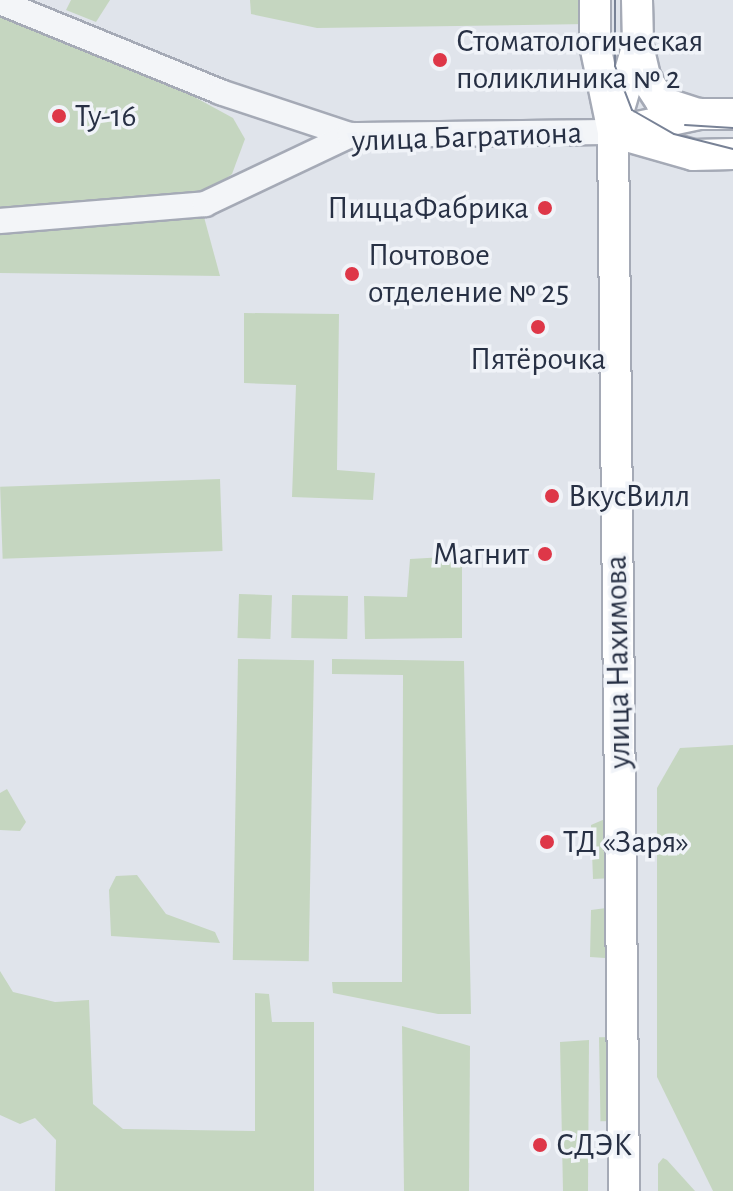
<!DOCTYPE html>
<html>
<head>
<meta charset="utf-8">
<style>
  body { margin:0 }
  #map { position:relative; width:733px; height:1191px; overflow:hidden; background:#e0e4eb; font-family:"Alegreya Sans",sans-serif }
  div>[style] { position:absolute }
  .green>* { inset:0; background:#c5d6c0; transform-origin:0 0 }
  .roads { filter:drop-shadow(2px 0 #a5aab6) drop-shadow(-2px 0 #a5aab6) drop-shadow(0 2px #a5aab6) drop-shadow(0 -2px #a5aab6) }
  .minor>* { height:24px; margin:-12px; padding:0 12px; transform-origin:12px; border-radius:12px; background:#f3f5f8 }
  .major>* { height:30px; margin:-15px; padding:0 15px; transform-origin:15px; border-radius:15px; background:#fff }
  .tram>* { height:2px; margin:-1px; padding:0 1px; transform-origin:1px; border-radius:1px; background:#788296 }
  .dots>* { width:22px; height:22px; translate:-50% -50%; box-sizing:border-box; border:4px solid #f0f3f8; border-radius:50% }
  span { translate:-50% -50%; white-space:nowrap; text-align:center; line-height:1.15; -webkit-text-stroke:7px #f0f3f8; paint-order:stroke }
  .poi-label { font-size:32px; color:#273044 }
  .left { translate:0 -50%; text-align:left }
  .right { translate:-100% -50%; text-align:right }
  .street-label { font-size:32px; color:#273044 }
</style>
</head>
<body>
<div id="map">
  <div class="green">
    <i style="clip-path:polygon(71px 0,110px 0,96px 22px,66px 10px)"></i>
    <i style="clip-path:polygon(250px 0,587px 0,588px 24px,317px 28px,251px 14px)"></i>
    <i style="clip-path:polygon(0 16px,189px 94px,233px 118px,245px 139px,232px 174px,207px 193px,0 212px)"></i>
    <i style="clip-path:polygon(204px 217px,220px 276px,0 273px,0 230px)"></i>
    <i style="clip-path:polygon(244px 313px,339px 314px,337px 470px,375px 473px,373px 500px,292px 497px,296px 385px,244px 383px)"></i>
    <i style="left:220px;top:479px;width:72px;height:220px;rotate:88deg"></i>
    <i style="clip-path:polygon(462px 556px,462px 638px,365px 639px,364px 596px,407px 597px,410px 559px)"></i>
    <i style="left:239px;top:594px;width:33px;height:44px;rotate:2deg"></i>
    <i style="left:292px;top:595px;width:56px;height:43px;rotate:1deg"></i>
    <i style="left:238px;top:659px;width:76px;height:301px;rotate:1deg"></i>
    <i style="clip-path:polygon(332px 659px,464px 661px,471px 1014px,438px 1014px,333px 993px,332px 982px,402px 982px,403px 675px,332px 674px)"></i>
    <i style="clip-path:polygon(733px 745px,733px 1191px,713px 1191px,657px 1077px,657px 788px,680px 748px)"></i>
    <i style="clip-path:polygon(7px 789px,26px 822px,20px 831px,0 830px,0 793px)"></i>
    <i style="clip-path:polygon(612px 816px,614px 878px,593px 879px,591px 825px)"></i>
    <i style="clip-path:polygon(137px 875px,166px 914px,215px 932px,220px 943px,111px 936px,109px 890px,116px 876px)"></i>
    <i style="clip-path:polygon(614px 907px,615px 1001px,605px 1000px,605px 958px,590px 957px,591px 910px)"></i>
    <i style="clip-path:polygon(0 971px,13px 992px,55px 1002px,89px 1000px,93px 1104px,123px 1129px,255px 1131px,255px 993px,269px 994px,272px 1022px,314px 1022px,314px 1191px,55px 1191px,56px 1140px,35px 1118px,20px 1124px,0 1115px)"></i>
    <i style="clip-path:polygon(402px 1026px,470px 1046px,469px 1191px,404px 1191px)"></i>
    <i style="left:619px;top:1037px;width:84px;height:20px;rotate:89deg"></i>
    <i style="clip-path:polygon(589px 1040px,588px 1191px,563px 1191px,560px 1042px)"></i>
    <i style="clip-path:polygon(663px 1158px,667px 1160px,695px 1191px,658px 1191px,658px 1164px)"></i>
  </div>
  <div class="roads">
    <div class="minor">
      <i style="left:0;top:2px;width:238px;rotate:22.2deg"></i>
      <i style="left:220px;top:92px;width:137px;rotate:18.3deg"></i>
      <i style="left:0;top:221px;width:206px;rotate:-4.7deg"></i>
      <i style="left:205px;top:204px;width:161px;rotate:-25.4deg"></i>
      <i style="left:350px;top:135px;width:263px;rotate:-0.7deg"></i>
    </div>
    <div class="major">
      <i style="left:595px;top:0;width:45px;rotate:90deg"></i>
      <i style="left:595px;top:45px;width:89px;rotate:78.3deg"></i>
      <i style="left:613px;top:132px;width:1059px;rotate:89.4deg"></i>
      <i style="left:638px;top:46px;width:32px;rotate:77deg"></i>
      <i style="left:645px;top:77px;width:30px;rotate:57deg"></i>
      <i style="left:661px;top:102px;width:39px;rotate:18deg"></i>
      <i style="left:614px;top:126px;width:85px;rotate:-73.7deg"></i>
      <i style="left:638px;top:44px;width:44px;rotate:-91.3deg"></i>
      <i style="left:619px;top:131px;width:83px;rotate:-11.9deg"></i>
      <i style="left:700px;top:114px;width:33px"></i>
      <i style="left:613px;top:132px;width:83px;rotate:16deg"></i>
      <i style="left:693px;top:155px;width:40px;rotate:-1.4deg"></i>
    </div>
  </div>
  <div class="tram">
    <i style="left:615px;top:0;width:66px;rotate:90deg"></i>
    <i style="left:615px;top:66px;width:47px;rotate:68.9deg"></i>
    <i style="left:632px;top:110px;width:48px;rotate:29.7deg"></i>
    <i style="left:674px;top:134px;width:61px;rotate:14.3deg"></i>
    <i style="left:685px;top:125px;width:48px;rotate:3.6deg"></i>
  </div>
  <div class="dots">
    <i style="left:440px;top:60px;background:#de3748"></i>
    <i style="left:59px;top:116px;background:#de3748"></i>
    <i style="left:545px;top:208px;background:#de3748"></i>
    <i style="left:352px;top:274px;background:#de3748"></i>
    <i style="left:538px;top:327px;background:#de3748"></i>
    <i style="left:552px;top:496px;background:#de3748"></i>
    <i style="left:545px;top:554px;background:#de3748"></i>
    <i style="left:547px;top:842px;background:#de3748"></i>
    <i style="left:540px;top:1145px;background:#de3748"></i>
  </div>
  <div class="poi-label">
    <span class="left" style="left:456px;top:60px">Стоматологическая<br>поликлиника № 2</span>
    <span class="left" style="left:75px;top:116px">Ту-16</span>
    <span class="right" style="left:529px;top:208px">ПиццаФабрика</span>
    <span class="left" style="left:368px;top:274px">Почтовое<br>отделение № 25</span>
    <span style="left:538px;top:359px">Пятёрочка</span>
    <span class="left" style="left:568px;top:496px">ВкусВилл</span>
    <span class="right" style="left:529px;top:554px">Магнит</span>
    <span class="left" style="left:563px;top:842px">ТД «Заря»</span>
    <span class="left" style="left:556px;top:1145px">СДЭК</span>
  </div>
  <div class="street-label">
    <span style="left:467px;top:137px;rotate:-2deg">улица Багратиона</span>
    <span style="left:618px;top:662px;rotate:-91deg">улица Нахимова</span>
  </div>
</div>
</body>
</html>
